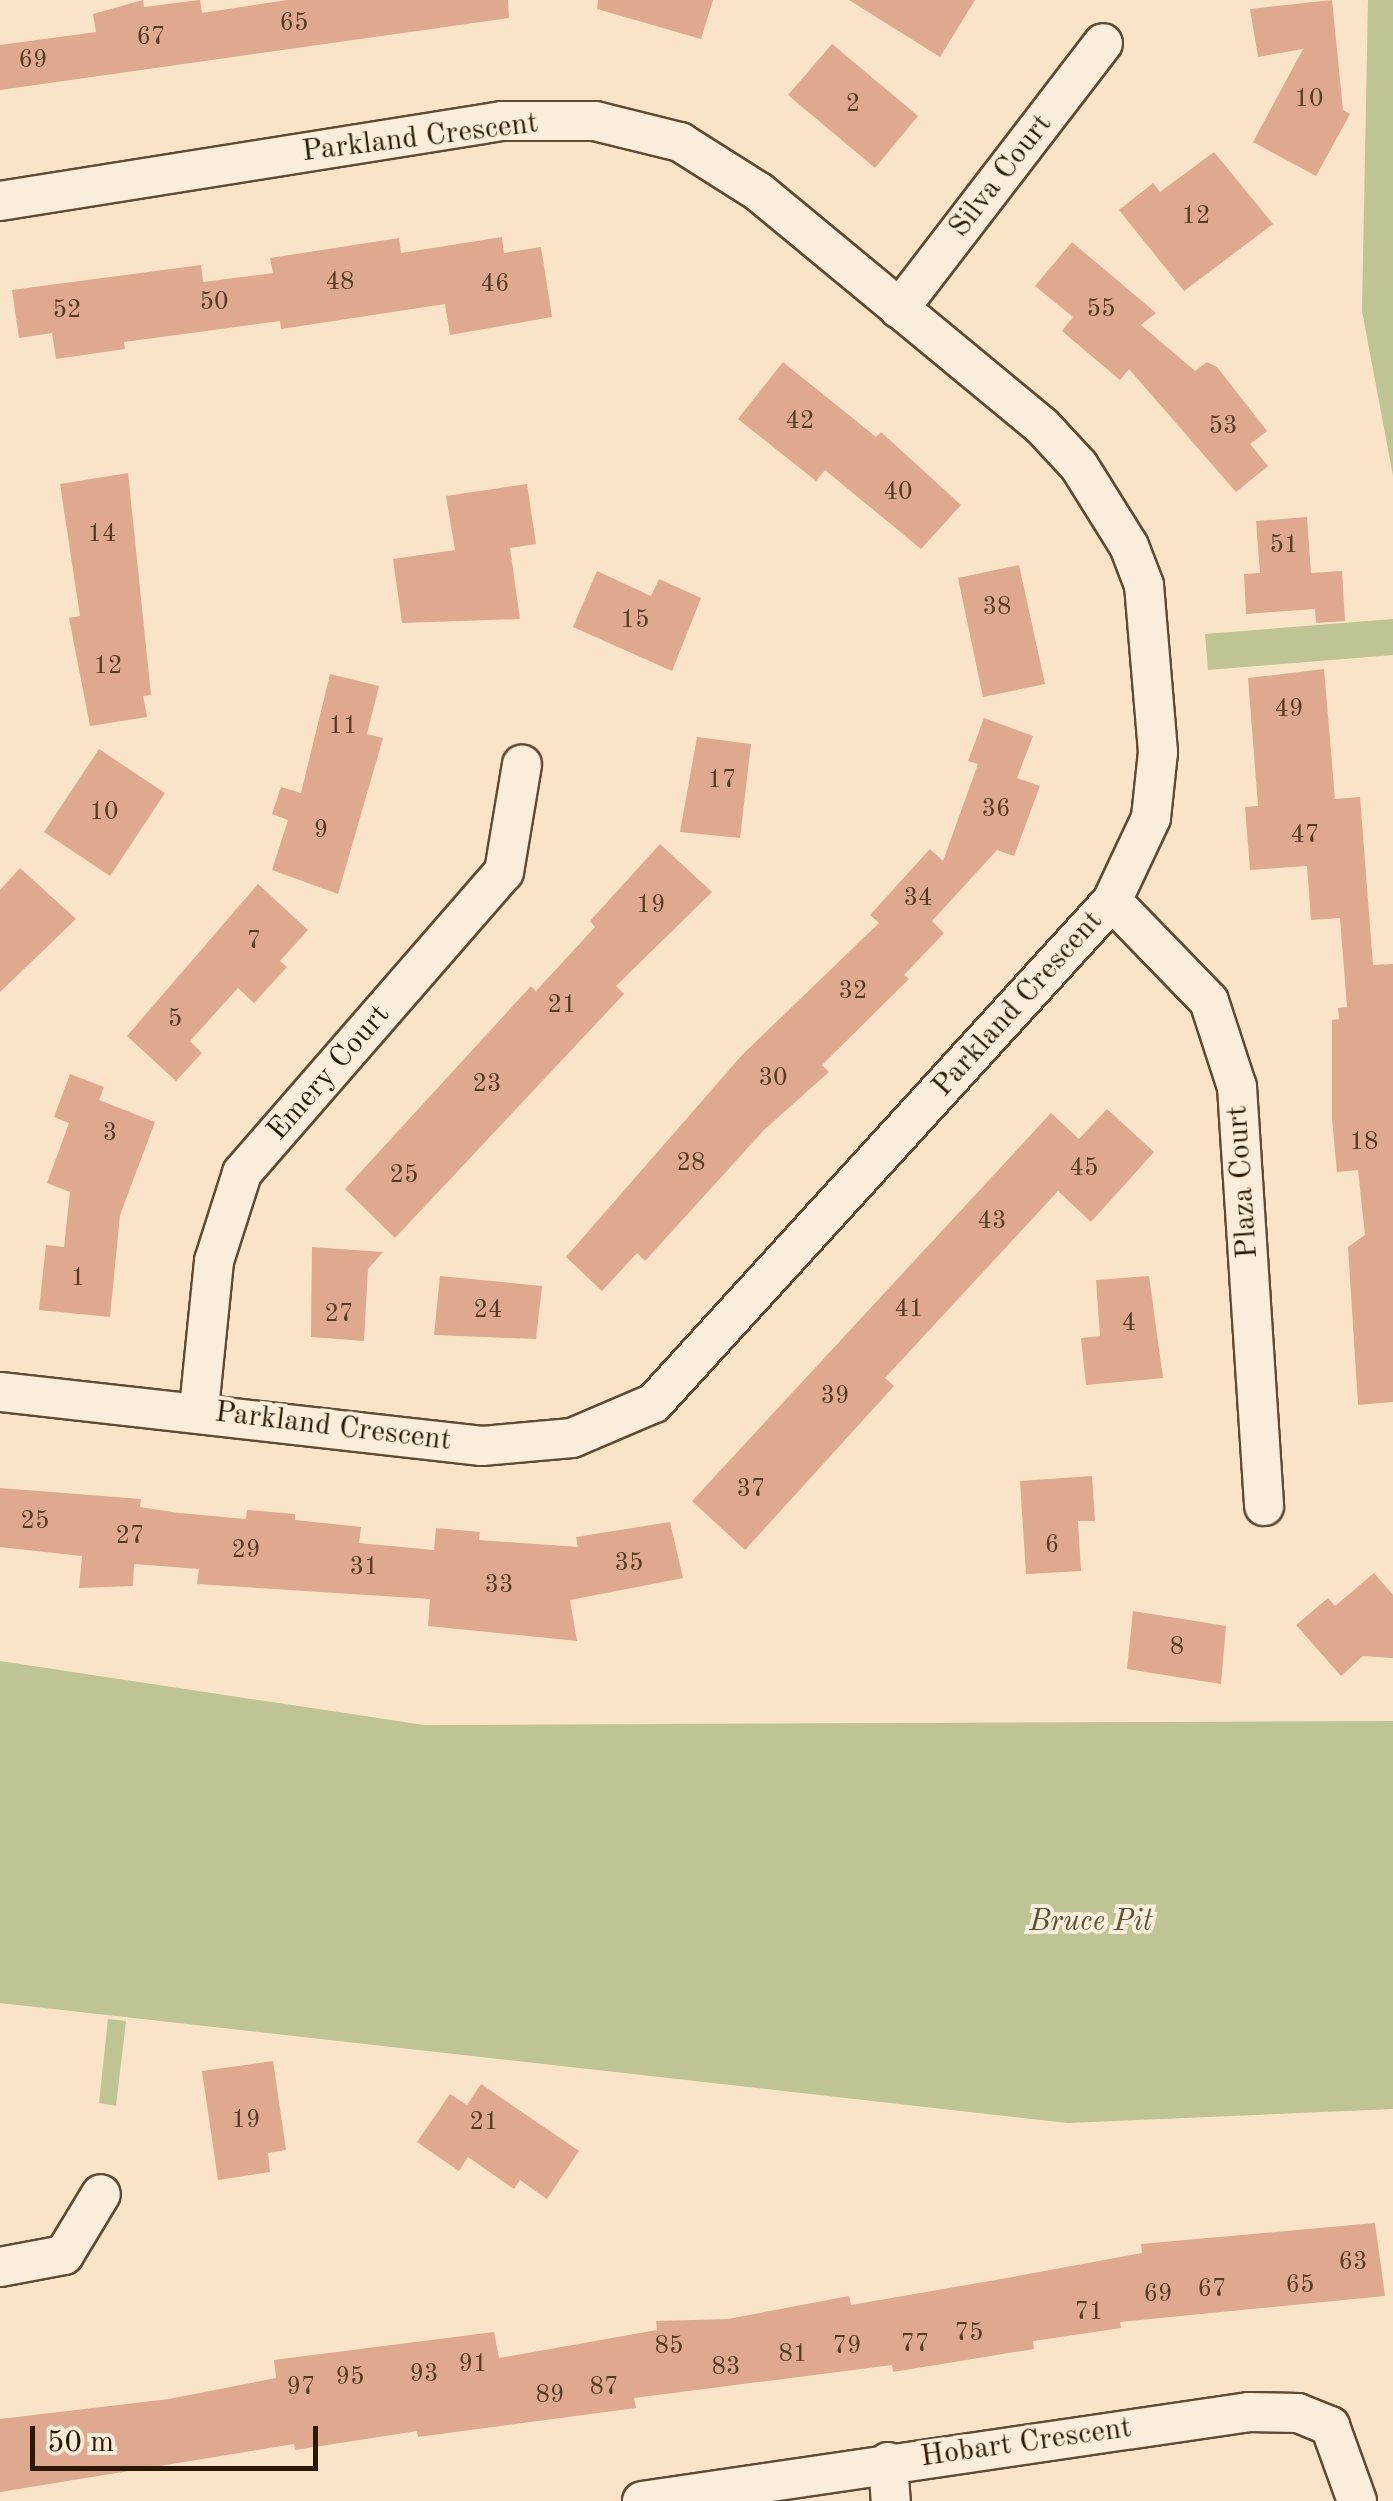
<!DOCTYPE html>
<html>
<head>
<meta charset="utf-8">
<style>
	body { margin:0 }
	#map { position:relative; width:1393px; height:2501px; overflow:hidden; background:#f9e4c7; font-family:"Old Standard TT",serif }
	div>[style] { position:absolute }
	.green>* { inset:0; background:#bfc495 }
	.building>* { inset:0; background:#dea98f }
	.roads { filter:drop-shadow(2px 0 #5e4b32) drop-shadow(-2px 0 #5e4b32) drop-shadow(0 2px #5e4b32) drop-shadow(0 -2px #5e4b32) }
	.street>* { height:38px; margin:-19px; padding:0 19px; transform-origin:19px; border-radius:19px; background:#fbeddb }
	span { translate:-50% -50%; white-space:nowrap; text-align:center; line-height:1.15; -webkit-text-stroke:8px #fbeddb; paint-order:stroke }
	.number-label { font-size:25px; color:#573c24 }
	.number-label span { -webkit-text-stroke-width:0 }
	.street-label { font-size:30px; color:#2a1801 }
	.park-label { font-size:30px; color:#5e5435; font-style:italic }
	.scale { position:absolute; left:30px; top:2426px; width:288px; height:45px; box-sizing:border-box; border:5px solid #2a1801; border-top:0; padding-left:12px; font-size:30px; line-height:35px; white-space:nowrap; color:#2a1801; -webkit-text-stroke:8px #fbeddb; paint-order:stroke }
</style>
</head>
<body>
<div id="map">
	<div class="green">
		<i style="clip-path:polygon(1368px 0,1393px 0,1393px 476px,1362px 311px)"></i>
		<i style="clip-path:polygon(1393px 619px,1393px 655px,1208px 670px,1205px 634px)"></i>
		<i style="clip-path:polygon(0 1661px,424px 1725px,1393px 1721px,1393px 2109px,1068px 2123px,0 2003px)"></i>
		<i style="clip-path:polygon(108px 2019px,126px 2021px,116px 2106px,99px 2103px)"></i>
	</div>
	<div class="building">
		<i style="clip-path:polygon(143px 0,144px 7px,200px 0,202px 13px,287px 0,508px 0,509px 18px,0 90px,0 45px,96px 32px,93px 14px)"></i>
		<i style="clip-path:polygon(598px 0,713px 0,701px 39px,597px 9px)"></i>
		<i style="clip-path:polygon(849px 0,975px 0,940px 57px)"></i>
		<i style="clip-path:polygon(1332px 0,1343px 110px,1350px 114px,1316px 176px,1253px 142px,1303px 49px,1258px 57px,1250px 9px)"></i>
		<i style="clip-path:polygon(832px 44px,918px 116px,875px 168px,788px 95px)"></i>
		<i style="clip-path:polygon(1214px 152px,1273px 224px,1184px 291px,1119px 210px,1153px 183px,1160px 192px)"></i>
		<i style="clip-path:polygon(502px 237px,504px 253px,541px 247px,552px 317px,450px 335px,445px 304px,281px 329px,280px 321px,124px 342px,125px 349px,56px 359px,52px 333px,19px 338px,12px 290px,201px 265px,203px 282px,273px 273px,270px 258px,399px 238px,401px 253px)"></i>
		<i style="clip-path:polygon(1072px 242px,1156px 313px,1141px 325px,1195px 371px,1207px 362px,1217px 367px,1267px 431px,1250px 444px,1268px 466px,1236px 492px,1129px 369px,1120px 380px,1062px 331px,1073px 317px,1035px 286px)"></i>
		<i style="clip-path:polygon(783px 362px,876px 437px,881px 432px,961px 505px,921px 549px,825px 470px,816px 481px,738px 419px)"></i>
		<i style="clip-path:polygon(128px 473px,151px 695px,143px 696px,147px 717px,90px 726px,69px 618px,80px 616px,60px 484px)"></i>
		<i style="clip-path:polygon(527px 484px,536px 544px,510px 548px,520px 619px,402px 623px,393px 559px,455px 550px,446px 496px)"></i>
		<i style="clip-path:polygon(1307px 517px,1311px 573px,1342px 571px,1345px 621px,1316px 623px,1315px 609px,1246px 614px,1244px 574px,1260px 573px,1256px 521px)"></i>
		<i style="clip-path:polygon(1019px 565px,1045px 684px,983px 697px,958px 578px)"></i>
		<i style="clip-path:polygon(597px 571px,651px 596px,659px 579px,701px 598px,672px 671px,573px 627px)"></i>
		<i style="clip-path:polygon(1324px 669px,1335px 799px,1360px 797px,1373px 965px,1393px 964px,1393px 1402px,1358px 1405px,1348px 1247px,1365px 1235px,1358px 1170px,1337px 1172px,1332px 1119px,1332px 1020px,1339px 1019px,1338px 1008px,1347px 1007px,1340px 918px,1311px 920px,1307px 866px,1250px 870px,1245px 807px,1258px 806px,1248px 678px)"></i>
		<i style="clip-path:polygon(330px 674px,379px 686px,367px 734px,383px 738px,338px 894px,272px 870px,288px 820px,272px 814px,281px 787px,301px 793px)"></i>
		<i style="clip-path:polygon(984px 718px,1033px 736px,1017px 778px,1040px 786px,1014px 856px,997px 850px,932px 921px,944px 933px,904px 975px,909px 979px,822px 1065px,829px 1072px,765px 1129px,645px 1261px,637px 1253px,602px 1291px,566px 1257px,742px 1055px,879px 923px,870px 915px,930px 849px,943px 861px,978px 764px,968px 761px)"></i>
		<i style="clip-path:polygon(697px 737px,751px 744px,740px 838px,680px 832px)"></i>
		<i style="clip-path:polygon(99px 749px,165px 793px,110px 876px,44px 832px)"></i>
		<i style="clip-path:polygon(660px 844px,712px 892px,616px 986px,624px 994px,395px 1238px,345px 1189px,531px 986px,536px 991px,595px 927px,590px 921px)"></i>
		<i style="clip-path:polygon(20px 868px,76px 919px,0 992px,0 890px)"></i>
		<i style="clip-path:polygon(258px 884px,308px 930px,280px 961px,287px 967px,254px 1003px,238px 988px,190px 1041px,202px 1053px,176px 1081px,127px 1036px)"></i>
		<i style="clip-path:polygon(70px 1074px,104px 1087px,99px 1100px,155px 1122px,120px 1215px,110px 1317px,39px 1310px,46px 1245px,64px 1247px,70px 1192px,47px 1183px,69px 1123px,54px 1117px)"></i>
		<i style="clip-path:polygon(1107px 1109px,1154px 1152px,1091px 1222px,1058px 1191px,885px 1378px,894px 1386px,745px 1550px,692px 1501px,1051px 1113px,1079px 1139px)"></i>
		<i style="clip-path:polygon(312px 1247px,383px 1252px,368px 1269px,364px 1341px,311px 1337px)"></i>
		<i style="clip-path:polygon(440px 1276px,542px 1286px,536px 1339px,434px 1335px)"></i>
		<i style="clip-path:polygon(1149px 1276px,1163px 1378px,1086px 1385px,1081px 1338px,1100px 1336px,1096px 1280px)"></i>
		<i style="clip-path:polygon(1092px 1476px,1095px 1521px,1078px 1521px,1081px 1571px,1026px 1574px,1020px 1481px)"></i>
		<i style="clip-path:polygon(0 1488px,141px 1499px,140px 1507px,179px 1513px,246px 1519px,247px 1510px,295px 1514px,295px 1520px,361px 1527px,359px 1543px,434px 1550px,436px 1528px,480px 1532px,479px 1540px,578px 1547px,576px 1537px,670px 1522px,683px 1578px,570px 1600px,577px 1641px,428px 1626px,430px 1599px,197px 1584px,199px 1569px,134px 1564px,133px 1586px,79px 1588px,82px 1556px,0 1547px)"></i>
		<i style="clip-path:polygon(1374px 1573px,1393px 1595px,1393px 1658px,1363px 1656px,1341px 1676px,1296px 1625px,1328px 1598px,1335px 1606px)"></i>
		<i style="clip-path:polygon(1133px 1611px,1226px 1626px,1221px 1684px,1127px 1669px)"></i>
		<i style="clip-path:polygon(273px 2061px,286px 2150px,268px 2153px,270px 2172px,218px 2180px,202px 2071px)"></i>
		<i style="clip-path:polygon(481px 2084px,579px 2151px,547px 2199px,520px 2180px,514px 2189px,468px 2157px,459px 2171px,417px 2142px,450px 2094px,467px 2105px)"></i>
		<i style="clip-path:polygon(1375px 2223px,1385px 2296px,1120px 2322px,1121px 2328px,1033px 2341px,1034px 2349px,893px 2372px,892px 2365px,634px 2398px,636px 2408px,418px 2437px,417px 2431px,295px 2450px,294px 2444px,0 2492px,0 2419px,169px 2399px,276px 2378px,274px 2360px,494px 2332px,499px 2358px,657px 2330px,656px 2321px,728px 2319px,849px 2296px,851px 2305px,1007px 2278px,1142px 2253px,1141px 2244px)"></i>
	</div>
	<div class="roads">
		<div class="street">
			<i style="left:0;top:201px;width:508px;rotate:-9.05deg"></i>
			<i style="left:502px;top:121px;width:93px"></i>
			<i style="left:595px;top:121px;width:88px;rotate:13.9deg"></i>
			<i style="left:680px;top:142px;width:93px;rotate:32.3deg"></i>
			<i style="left:759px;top:192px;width:367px;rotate:39.6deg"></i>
			<i style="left:1042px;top:426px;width:54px;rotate:47.2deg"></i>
			<i style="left:1079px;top:466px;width:94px;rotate:58deg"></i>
			<i style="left:1129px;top:546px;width:42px;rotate:69deg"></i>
			<i style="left:1144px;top:585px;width:168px;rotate:85.2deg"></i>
			<i style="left:1158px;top:752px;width:66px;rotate:96.1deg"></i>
			<i style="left:1151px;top:818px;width:92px;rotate:115.2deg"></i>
			<i style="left:1112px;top:901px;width:680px;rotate:132.38deg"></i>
			<i style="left:654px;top:1403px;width:89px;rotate:156.9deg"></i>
			<i style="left:572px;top:1438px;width:90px;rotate:174.9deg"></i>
			<i style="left:482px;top:1446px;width:485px;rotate:-173.6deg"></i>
			<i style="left:899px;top:309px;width:335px;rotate:-52.5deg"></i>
			<i style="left:1112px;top:901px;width:139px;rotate:45.9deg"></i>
			<i style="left:1209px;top:1001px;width:90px;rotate:72deg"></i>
			<i style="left:1237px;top:1087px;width:420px;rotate:86.3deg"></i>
			<i style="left:199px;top:1409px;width:149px;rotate:-84.2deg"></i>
			<i style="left:214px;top:1261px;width:92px;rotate:-72.3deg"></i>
			<i style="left:242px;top:1173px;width:399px;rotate:-49deg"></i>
			<i style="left:504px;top:872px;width:109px;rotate:-80.5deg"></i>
			<i style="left:0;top:2267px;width:65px;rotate:-10.6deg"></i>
			<i style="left:64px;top:2255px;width:71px;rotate:-58.8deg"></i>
			<i style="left:888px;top:2462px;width:39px;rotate:86deg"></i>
			<i style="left:642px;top:2501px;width:613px;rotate:-8.34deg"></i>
			<i style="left:1249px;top:2412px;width:49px;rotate:1.2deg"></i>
			<i style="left:1298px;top:2413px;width:35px;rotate:22deg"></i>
			<i style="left:1330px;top:2426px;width:80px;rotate:70.2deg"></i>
		</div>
	</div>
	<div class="number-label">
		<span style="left:294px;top:24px">65</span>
		<span style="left:151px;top:38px">67</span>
		<span style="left:33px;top:61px">69</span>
		<span style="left:1309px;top:100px">10</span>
		<span style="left:853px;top:105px">2</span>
		<span style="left:1196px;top:217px">12</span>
		<span style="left:340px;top:283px">48</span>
		<span style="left:495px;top:285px">46</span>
		<span style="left:214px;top:303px">50</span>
		<span style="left:1101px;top:310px">55</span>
		<span style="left:67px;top:311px">52</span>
		<span style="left:800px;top:422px">42</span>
		<span style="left:1223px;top:427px">53</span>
		<span style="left:898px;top:493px">40</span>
		<span style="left:102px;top:535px">14</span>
		<span style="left:1284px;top:546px">51</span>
		<span style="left:997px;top:608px">38</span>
		<span style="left:635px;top:621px">15</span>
		<span style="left:108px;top:667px">12</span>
		<span style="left:1289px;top:710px">49</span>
		<span style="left:343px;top:727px">11</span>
		<span style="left:722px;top:781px">17</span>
		<span style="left:996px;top:810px">36</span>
		<span style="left:104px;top:813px">10</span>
		<span style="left:321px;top:831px">9</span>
		<span style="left:1305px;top:836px">47</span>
		<span style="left:918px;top:899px">34</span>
		<span style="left:651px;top:906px">19</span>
		<span style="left:254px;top:942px">7</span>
		<span style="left:853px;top:992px">32</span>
		<span style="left:562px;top:1006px">21</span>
		<span style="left:175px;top:1020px">5</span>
		<span style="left:773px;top:1079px">30</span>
		<span style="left:487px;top:1085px">23</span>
		<span style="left:110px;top:1134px">3</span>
		<span style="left:1364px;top:1143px">18</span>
		<span style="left:691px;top:1164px">28</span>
		<span style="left:1084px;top:1169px">45</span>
		<span style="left:404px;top:1176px">25</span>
		<span style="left:992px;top:1222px">43</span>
		<span style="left:78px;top:1279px">1</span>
		<span style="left:909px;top:1310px">41</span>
		<span style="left:488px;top:1311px">24</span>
		<span style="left:339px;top:1315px">27</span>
		<span style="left:1129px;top:1324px">4</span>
		<span style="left:835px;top:1397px">39</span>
		<span style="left:751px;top:1490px">37</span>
		<span style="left:35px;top:1522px">25</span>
		<span style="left:130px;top:1537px">27</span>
		<span style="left:1052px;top:1546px">6</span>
		<span style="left:246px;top:1551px">29</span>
		<span style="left:629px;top:1564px">35</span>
		<span style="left:364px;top:1568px">31</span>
		<span style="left:499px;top:1586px">33</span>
		<span style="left:1177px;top:1648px">8</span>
		<span style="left:246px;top:2121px">19</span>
		<span style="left:484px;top:2123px">21</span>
		<span style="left:1353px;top:2263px">63</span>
		<span style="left:1300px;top:2286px">65</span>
		<span style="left:1212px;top:2290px">67</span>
		<span style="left:1158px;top:2295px">69</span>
		<span style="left:1089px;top:2313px">71</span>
		<span style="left:969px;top:2334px">75</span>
		<span style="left:915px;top:2345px">77</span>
		<span style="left:669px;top:2347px">85</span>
		<span style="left:847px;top:2347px">79</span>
		<span style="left:793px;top:2355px">81</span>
		<span style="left:473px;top:2365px">91</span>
		<span style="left:726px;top:2368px">83</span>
		<span style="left:424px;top:2375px">93</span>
		<span style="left:350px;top:2378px">95</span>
		<span style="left:301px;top:2388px">97</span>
		<span style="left:604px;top:2388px">87</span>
		<span style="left:550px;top:2396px">89</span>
	</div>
	<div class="street-label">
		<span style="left:420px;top:138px;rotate:-7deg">Parkland Crescent</span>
		<span style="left:1001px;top:176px;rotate:-52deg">Silva Court</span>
		<span style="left:1018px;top:1004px;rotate:-48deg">Parkland Crescent</span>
		<span style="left:329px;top:1073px;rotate:-49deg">Emery Court</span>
		<span style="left:1243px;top:1182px;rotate:-94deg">Plaza Court</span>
		<span style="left:333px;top:1427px;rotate:7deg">Parkland Crescent</span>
		<span style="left:1026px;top:2443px;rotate:-8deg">Hobart Crescent</span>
	</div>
	<div class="park-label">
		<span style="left:1091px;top:1922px">Bruce Pit</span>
	</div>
	<div class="scale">50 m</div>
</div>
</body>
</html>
